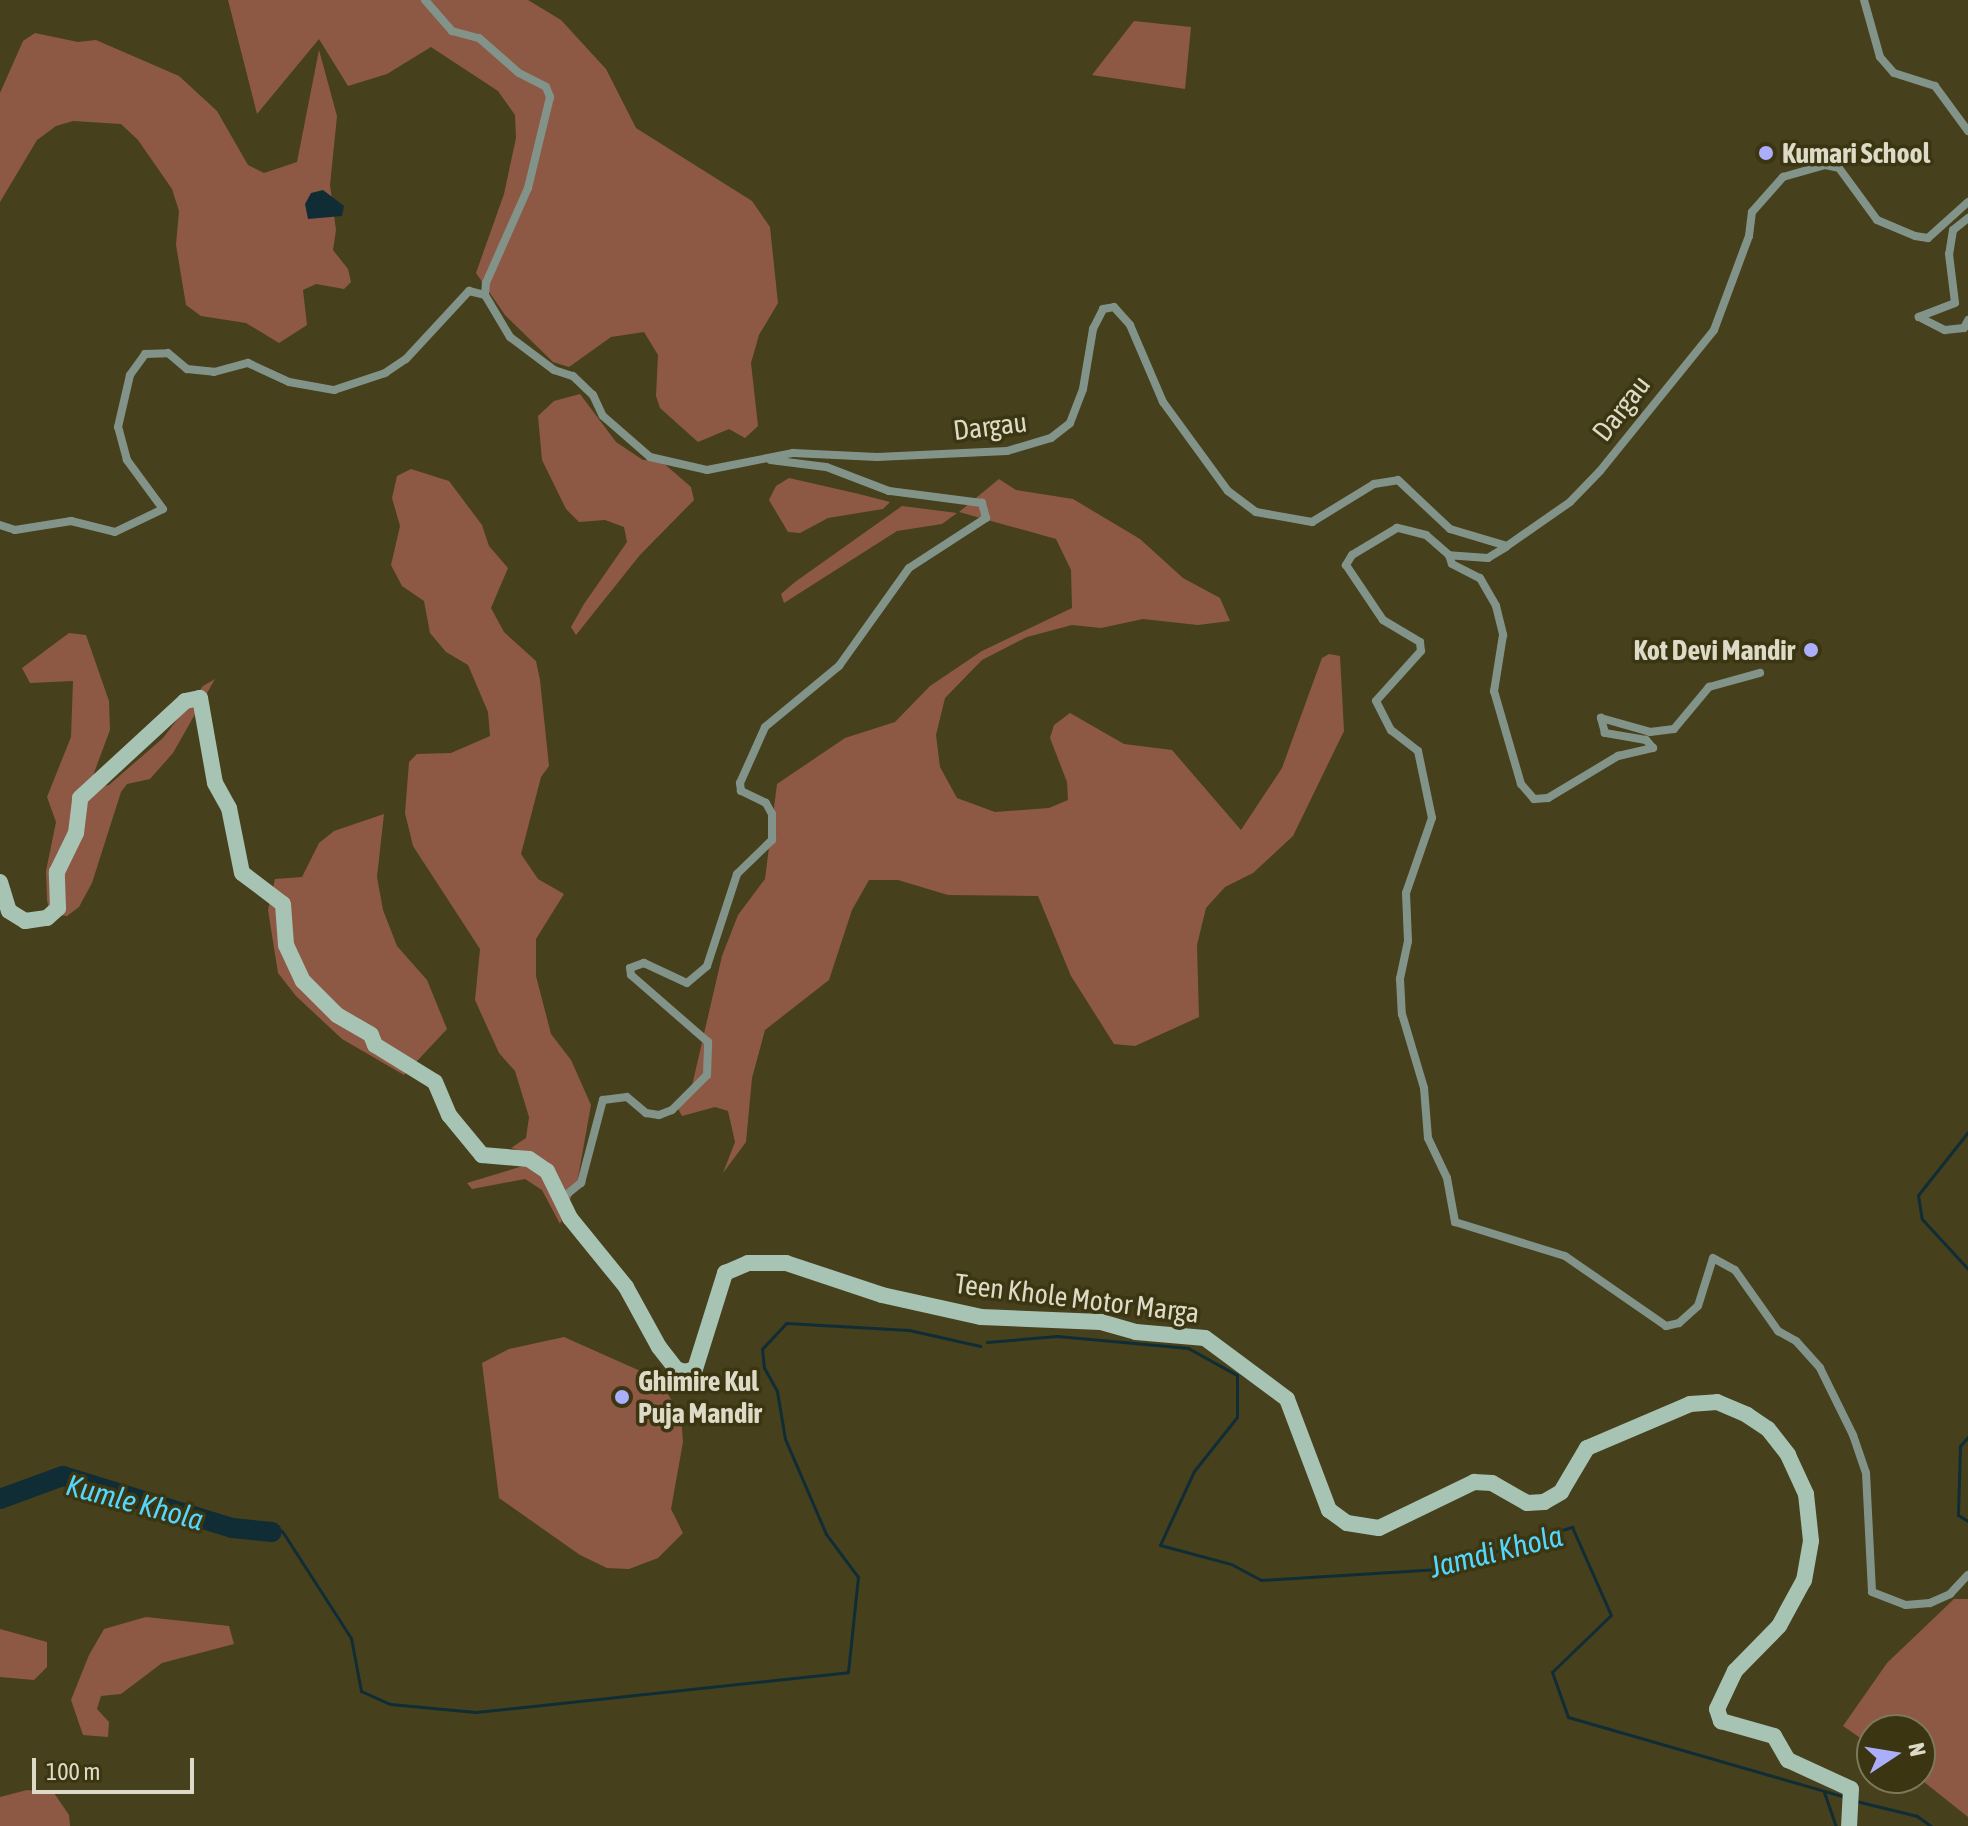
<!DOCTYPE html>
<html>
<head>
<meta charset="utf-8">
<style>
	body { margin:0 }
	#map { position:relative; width:1968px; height:1826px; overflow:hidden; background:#46401c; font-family:"Asap Condensed",sans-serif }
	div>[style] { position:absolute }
	.green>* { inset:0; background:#8d5945 }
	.water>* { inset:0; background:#102d36 }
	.stream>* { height:3px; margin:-1.5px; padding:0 1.5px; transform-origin:1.5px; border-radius:1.5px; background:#102d36 }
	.river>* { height:20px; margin:-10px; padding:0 10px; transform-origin:10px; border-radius:10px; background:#102d36 }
	.street>* { height:8px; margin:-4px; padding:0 4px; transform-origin:4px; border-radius:4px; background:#82948a }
	.secondary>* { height:16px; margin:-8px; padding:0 8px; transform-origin:8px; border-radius:8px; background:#a7c3b4 }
	.dots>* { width:22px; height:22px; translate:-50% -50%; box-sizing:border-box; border:4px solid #3b3611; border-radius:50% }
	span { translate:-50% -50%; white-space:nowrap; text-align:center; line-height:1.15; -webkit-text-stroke:7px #3b3611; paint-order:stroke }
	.poi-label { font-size:28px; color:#dddbc7; font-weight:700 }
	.left { translate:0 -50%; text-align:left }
	.right { translate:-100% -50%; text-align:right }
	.street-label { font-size:28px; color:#dddbc7 }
	.water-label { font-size:30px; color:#53d7ff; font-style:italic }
	.north { position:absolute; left:1856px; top:1714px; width:80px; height:80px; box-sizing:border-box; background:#3b3611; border:2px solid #7c785a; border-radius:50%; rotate:78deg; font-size:22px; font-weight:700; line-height:32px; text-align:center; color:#dddbc7 }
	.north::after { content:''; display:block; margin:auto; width:28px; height:36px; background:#abaffb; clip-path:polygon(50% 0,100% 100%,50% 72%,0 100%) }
	.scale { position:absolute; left:32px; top:1758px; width:162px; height:36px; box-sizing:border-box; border:4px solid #dddbc7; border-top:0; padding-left:10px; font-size:24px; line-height:28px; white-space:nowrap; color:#dddbc7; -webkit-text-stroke:6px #3b3611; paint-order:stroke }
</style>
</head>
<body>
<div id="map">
	<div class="green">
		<i style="clip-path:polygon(228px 0,528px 0,561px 20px,606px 69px,636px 128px,752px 201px,770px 227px,778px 303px,759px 335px,751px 363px,758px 426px,745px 438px,729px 429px,698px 442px,660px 408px,656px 396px,658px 355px,644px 332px,611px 337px,569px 367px,553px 362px,505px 315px,476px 273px,504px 194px,516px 138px,515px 115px,498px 91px,431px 47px,387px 74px,348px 86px,319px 39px,257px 114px)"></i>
		<i style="clip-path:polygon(1134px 21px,1191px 27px,1185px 89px,1092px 75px)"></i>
		<i style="clip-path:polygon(35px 33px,78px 42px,96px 40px,179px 76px,217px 111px,248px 165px,264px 173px,297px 162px,319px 50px,337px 116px,330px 185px,336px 230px,333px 250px,348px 269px,351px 282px,344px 289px,316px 284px,303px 290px,307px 325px,279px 343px,246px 323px,201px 316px,186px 305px,176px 245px,179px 211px,172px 189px,138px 140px,121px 124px,73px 121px,56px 126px,37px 140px,0 202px,0 93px,23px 41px)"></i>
		<i style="clip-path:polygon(580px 394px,616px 442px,643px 460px,661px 461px,691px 487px,694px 500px,640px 555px,576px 635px,571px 627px,584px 604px,627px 542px,624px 527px,605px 520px,579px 522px,566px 509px,542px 460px,538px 416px,554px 401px)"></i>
		<i style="clip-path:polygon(411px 469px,449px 481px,482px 525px,489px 546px,508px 568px,491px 608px,504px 632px,536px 661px,540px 680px,549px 766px,541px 777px,521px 854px,538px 879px,564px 894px,536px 939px,536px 976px,551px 1034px,571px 1060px,591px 1105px,577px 1183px,560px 1224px,542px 1190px,525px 1179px,472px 1189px,467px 1183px,526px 1165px,525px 1152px,511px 1148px,526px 1138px,529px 1117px,515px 1071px,499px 1053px,475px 1000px,480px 949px,413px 846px,405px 813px,409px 762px,417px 754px,451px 753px,490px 736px,488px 712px,468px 665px,446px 652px,430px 633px,424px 601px,402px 586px,391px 565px,400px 526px,392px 498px,397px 476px)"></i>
		<i style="clip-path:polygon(789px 478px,859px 494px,890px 502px,883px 509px,828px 518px,800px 533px,788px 532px,769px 500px,776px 486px)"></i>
		<i style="clip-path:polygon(999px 479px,1016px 490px,1073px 499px,1140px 539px,1183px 578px,1220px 598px,1230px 621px,1198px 625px,1143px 619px,1101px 628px,1072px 625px,1027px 637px,982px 660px,945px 698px,936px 735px,940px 767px,957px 798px,995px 812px,1049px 808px,1068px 800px,1067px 782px,1050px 738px,1054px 725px,1070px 713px,1124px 744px,1172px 750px,1241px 830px,1282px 768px,1322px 658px,1329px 654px,1340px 656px,1344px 731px,1293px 836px,1253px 873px,1225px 887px,1206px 908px,1197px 945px,1199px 1017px,1135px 1046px,1114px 1044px,1071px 976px,1038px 896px,948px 895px,898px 880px,869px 880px,852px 910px,829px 980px,765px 1030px,752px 1078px,746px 1142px,723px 1173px,735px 1142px,728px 1111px,715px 1107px,682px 1116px,677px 1107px,691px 1090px,722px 956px,738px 915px,765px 879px,777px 784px,845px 738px,895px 722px,930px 686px,982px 651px,1072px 608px,1071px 570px,1056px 539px,959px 512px)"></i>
		<i style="clip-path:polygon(902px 506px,957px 513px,942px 524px,897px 531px,784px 603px,781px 594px,795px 582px)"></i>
		<i style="clip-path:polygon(69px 633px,86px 635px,109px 701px,110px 730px,94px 773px,95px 788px,109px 785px,163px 738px,203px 686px,215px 679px,173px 753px,150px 779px,127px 784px,121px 792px,92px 883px,79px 907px,67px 916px,50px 914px,47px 900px,46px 871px,56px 822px,47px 797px,71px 737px,73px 681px,30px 683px,22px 668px)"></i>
		<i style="clip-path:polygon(384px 814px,377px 877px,383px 910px,397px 946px,427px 980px,447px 1029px,404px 1075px,342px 1039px,296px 996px,278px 973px,268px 910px,275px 879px,302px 877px,319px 843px,334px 831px)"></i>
		<i style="clip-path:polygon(564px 1337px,647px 1374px,666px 1391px,681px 1416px,683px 1442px,671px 1509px,683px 1533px,658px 1558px,629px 1569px,607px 1568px,580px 1555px,499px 1498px,482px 1363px,509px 1349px)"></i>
		<i style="clip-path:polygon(1954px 1599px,1968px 1599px,1968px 1817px,1919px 1778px,1920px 1730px,1872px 1730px,1872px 1746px,1843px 1726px,1887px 1663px)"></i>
		<i style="clip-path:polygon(146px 1617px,229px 1626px,234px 1644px,162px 1663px,121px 1694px,101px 1696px,97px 1709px,109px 1722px,108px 1737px,83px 1735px,71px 1700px,89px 1655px,104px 1629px)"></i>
		<i style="clip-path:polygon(0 1629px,47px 1642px,47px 1667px,34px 1680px,0 1677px)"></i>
		<i style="clip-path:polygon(27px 1790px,54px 1793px,69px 1815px,70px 1826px,0 1826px,0 1797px)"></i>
	</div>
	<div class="water">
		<i style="clip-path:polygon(323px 190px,344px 206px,342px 216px,308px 219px,305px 204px,311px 193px)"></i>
	</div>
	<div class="stream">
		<i style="left:1968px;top:1132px;width:80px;rotate:128.4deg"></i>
		<i style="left:1918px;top:1195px;width:24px;rotate:81deg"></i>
		<i style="left:1922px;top:1219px;width:68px;rotate:47.4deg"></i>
		<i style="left:987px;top:1342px;width:70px;rotate:-4.9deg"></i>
		<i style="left:1057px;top:1336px;width:132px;rotate:5.2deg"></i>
		<i style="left:1188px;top:1348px;width:56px;rotate:28.9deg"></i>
		<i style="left:1237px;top:1375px;width:42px;rotate:90deg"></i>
		<i style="left:1237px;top:1417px;width:69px;rotate:128.5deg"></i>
		<i style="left:1194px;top:1471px;width:81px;rotate:114.7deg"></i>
		<i style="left:1160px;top:1545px;width:73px;rotate:15deg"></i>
		<i style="left:1231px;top:1564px;width:34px;rotate:28deg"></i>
		<i style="left:1261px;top:1580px;width:179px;rotate:-3.5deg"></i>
		<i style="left:1440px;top:1569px;width:139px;rotate:-17.7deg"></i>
		<i style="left:1572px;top:1527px;width:96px;rotate:66.1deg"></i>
		<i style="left:1611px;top:1615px;width:82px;rotate:136deg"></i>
		<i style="left:1552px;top:1672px;width:48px;rotate:70.4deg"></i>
		<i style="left:1568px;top:1717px;width:288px;rotate:16.1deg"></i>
		<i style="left:1968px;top:1437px;width:12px;rotate:132deg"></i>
		<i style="left:1960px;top:1446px;width:69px;rotate:91.7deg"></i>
		<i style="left:1958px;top:1515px;width:12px;rotate:31deg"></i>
		<i style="left:282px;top:1531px;width:127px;rotate:57.2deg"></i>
		<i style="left:351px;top:1638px;width:54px;rotate:79.3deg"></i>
		<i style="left:361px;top:1691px;width:32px;rotate:24deg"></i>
		<i style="left:390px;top:1704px;width:86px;rotate:5.3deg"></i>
		<i style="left:476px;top:1712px;width:374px;rotate:-6.1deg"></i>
		<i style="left:848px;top:1672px;width:96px;rotate:-84deg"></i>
		<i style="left:858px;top:1577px;width:54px;rotate:-126.7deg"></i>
		<i style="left:826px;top:1534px;width:103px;rotate:-113.3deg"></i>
		<i style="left:785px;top:1439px;width:49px;rotate:-99.5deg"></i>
		<i style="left:777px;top:1391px;width:26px;rotate:-119deg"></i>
		<i style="left:764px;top:1368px;width:19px;rotate:-96deg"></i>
		<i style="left:762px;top:1349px;width:35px;rotate:-47deg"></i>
		<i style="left:786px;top:1323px;width:123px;rotate:3.3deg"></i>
		<i style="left:909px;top:1330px;width:73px;rotate:12.7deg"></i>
		<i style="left:1824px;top:1792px;width:36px;rotate:71deg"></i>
		<i style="left:1856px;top:1801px;width:63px;rotate:13.8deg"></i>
		<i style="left:1917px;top:1816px;width:17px;rotate:36deg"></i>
	</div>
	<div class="river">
		<i style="left:0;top:1499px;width:67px;rotate:-20.1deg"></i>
		<i style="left:63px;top:1476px;width:177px;rotate:17.1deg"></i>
		<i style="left:232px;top:1528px;width:40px;rotate:5.7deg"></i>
	</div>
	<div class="street">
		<i style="left:425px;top:0;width:41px;rotate:48.9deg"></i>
		<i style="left:452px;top:31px;width:28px;rotate:15deg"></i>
		<i style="left:479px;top:38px;width:53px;rotate:41.2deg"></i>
		<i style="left:519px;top:73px;width:30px;rotate:27deg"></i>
		<i style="left:546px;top:87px;width:11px;rotate:68deg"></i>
		<i style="left:550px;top:97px;width:94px;rotate:103.6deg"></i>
		<i style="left:528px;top:188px;width:104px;rotate:113.9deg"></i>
		<i style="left:486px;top:283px;width:12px;rotate:95deg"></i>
		<i style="left:1864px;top:0;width:59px;rotate:74.3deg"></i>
		<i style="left:1880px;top:57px;width:21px;rotate:49deg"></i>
		<i style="left:1894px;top:73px;width:43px;rotate:17.6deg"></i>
		<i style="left:1935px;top:86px;width:56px;rotate:53.7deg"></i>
		<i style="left:1968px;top:218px;width:19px;rotate:141deg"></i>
		<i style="left:1953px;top:230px;width:24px;rotate:99deg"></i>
		<i style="left:1949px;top:254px;width:49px;rotate:83deg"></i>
		<i style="left:1955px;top:303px;width:39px;rotate:159deg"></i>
		<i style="left:1919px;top:317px;width:29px;rotate:27deg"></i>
		<i style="left:1945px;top:330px;width:19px;rotate:-6deg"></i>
		<i style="left:1964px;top:328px;width:9px;rotate:-63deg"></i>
		<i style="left:0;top:525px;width:16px;rotate:18deg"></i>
		<i style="left:15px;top:530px;width:57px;rotate:-9.1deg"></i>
		<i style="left:71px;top:521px;width:45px;rotate:14deg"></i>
		<i style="left:115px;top:532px;width:53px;rotate:-25.6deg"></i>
		<i style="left:163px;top:509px;width:61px;rotate:-126.3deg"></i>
		<i style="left:127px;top:460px;width:34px;rotate:-105deg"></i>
		<i style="left:118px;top:427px;width:53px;rotate:-77deg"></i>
		<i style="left:130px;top:375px;width:26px;rotate:-54deg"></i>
		<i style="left:145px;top:354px;width:23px;rotate:-2deg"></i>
		<i style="left:168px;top:353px;width:25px;rotate:40deg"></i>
		<i style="left:187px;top:369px;width:27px;rotate:6deg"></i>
		<i style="left:214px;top:372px;width:35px;rotate:-15deg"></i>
		<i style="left:248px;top:363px;width:45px;rotate:24.9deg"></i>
		<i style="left:289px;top:382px;width:46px;rotate:10.1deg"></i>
		<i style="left:334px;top:390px;width:54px;rotate:-18.4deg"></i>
		<i style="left:385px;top:373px;width:25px;rotate:-34deg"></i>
		<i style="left:406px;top:359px;width:93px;rotate:-47.2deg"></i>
		<i style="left:469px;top:291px;width:16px;rotate:14deg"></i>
		<i style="left:485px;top:295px;width:49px;rotate:59.2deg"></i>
		<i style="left:510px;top:337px;width:55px;rotate:36.9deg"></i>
		<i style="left:554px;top:370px;width:20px;rotate:18deg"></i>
		<i style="left:573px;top:376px;width:28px;rotate:44deg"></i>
		<i style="left:593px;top:395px;width:23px;rotate:65deg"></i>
		<i style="left:603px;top:416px;width:62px;rotate:41.1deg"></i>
		<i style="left:650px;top:457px;width:58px;rotate:12.8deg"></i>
		<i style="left:707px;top:470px;width:88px;rotate:-11.2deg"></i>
		<i style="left:793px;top:453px;width:84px;rotate:2.7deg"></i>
		<i style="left:877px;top:457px;width:130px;rotate:-2.6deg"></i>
		<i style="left:1007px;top:451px;width:46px;rotate:-16.5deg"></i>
		<i style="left:1051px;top:438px;width:24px;rotate:-38deg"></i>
		<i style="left:1070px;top:423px;width:36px;rotate:-69deg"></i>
		<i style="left:1083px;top:389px;width:61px;rotate:-80.5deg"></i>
		<i style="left:1093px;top:329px;width:22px;rotate:-63deg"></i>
		<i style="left:1103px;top:309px;width:11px;rotate:-10deg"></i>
		<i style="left:1114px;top:307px;width:24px;rotate:48deg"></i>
		<i style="left:1130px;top:325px;width:84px;rotate:66.8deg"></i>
		<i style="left:1163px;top:402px;width:110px;rotate:53.9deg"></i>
		<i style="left:1228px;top:491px;width:35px;rotate:37deg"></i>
		<i style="left:1256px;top:512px;width:57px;rotate:10.1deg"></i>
		<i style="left:1312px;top:522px;width:73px;rotate:-31.5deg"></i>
		<i style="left:1374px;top:484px;width:24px;rotate:-9deg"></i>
		<i style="left:1398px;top:480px;width:71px;rotate:43.3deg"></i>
		<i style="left:1450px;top:529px;width:59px;rotate:16.6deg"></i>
		<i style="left:1507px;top:546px;width:77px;rotate:-34.9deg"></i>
		<i style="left:1570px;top:502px;width:43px;rotate:-45.9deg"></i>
		<i style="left:1600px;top:471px;width:181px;rotate:-51deg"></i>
		<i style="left:1714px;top:330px;width:100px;rotate:-69.6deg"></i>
		<i style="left:1749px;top:236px;width:24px;rotate:-83deg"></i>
		<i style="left:1752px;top:212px;width:47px;rotate:-48.5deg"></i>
		<i style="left:1783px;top:177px;width:44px;rotate:-15.9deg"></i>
		<i style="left:1825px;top:165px;width:14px;rotate:12deg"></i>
		<i style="left:1839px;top:168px;width:64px;rotate:53.8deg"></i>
		<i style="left:1877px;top:220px;width:41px;rotate:22.8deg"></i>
		<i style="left:1915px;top:236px;width:13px;rotate:9deg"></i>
		<i style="left:1928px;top:238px;width:54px;rotate:-42deg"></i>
		<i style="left:1506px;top:547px;width:21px;rotate:149deg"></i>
		<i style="left:1488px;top:558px;width:39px;rotate:-176deg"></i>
		<i style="left:1449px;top:555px;width:30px;rotate:-139deg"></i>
		<i style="left:1426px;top:535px;width:30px;rotate:-166deg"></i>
		<i style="left:1397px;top:528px;width:52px;rotate:149deg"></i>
		<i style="left:1352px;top:555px;width:12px;rotate:121deg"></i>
		<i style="left:1346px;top:565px;width:66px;rotate:56.1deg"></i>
		<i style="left:1383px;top:620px;width:43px;rotate:30.7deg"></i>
		<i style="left:1420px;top:642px;width:9px;rotate:84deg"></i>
		<i style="left:1421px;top:651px;width:67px;rotate:132deg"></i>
		<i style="left:1376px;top:701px;width:33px;rotate:63deg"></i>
		<i style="left:1391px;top:730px;width:34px;rotate:38deg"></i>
		<i style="left:1418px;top:751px;width:68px;rotate:78.2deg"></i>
		<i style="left:1432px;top:818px;width:79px;rotate:109.1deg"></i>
		<i style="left:1406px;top:893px;width:48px;rotate:87.6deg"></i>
		<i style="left:1408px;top:941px;width:39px;rotate:102deg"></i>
		<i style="left:1400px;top:979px;width:35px;rotate:87deg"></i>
		<i style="left:1402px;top:1014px;width:77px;rotate:73.4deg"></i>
		<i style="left:1424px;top:1088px;width:50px;rotate:85.4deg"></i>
		<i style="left:1428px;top:1138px;width:44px;rotate:64.6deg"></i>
		<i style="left:1447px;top:1178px;width:45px;rotate:79.7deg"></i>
		<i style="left:1455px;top:1222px;width:115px;rotate:17.2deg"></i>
		<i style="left:1565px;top:1256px;width:123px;rotate:34.7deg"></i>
		<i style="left:1666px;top:1326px;width:13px;rotate:-13deg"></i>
		<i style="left:1679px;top:1323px;width:25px;rotate:-42deg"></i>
		<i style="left:1698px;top:1306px;width:50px;rotate:-72.6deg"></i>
		<i style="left:1713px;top:1258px;width:25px;rotate:29deg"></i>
		<i style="left:1735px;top:1270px;width:75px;rotate:54.8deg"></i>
		<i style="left:1778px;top:1331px;width:21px;rotate:29deg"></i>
		<i style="left:1796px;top:1341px;width:36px;rotate:48deg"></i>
		<i style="left:1820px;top:1368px;width:75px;rotate:63.8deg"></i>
		<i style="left:1853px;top:1435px;width:40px;rotate:71.1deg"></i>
		<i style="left:1866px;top:1473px;width:119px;rotate:87.1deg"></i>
		<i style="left:1872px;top:1592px;width:36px;rotate:21deg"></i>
		<i style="left:1906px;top:1605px;width:24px;rotate:-5deg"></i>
		<i style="left:1930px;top:1603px;width:22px;rotate:-24deg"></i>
		<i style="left:1950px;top:1594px;width:26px;rotate:-47deg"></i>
		<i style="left:1449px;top:555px;width:9px;rotate:72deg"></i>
		<i style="left:1452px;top:564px;width:31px;rotate:27deg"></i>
		<i style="left:1480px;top:578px;width:32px;rotate:60deg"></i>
		<i style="left:1496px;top:606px;width:30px;rotate:76deg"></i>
		<i style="left:1503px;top:635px;width:57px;rotate:99.1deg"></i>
		<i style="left:1494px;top:691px;width:97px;rotate:73.8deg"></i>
		<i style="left:1521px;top:784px;width:20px;rotate:49deg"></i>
		<i style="left:1534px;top:799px;width:14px;rotate:-4deg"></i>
		<i style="left:1548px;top:798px;width:82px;rotate:-31deg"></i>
		<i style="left:1618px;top:756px;width:36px;rotate:-13deg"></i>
		<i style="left:1653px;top:748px;width:11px;rotate:-131deg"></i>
		<i style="left:1646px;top:740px;width:42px;rotate:-170.3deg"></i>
		<i style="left:1605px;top:733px;width:16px;rotate:-105deg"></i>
		<i style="left:1601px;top:718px;width:51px;rotate:15.9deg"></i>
		<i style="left:1650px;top:732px;width:24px;rotate:-7deg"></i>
		<i style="left:1674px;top:729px;width:55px;rotate:-50.2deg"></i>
		<i style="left:1709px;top:687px;width:53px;rotate:-15.4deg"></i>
		<i style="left:561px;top:1199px;width:26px;rotate:-39deg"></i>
		<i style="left:581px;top:1183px;width:86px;rotate:-75.2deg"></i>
		<i style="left:603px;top:1100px;width:24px;rotate:-7deg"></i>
		<i style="left:627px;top:1097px;width:25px;rotate:40deg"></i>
		<i style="left:646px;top:1113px;width:13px;rotate:9deg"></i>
		<i style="left:659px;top:1115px;width:14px;rotate:-21deg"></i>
		<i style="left:672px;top:1110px;width:49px;rotate:-45deg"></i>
		<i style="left:707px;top:1075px;width:33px;rotate:-88deg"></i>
		<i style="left:708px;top:1042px;width:102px;rotate:-139deg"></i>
		<i style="left:631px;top:975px;width:7px;rotate:-98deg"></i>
		<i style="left:630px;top:968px;width:15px;rotate:-20deg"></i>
		<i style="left:644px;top:963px;width:47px;rotate:24.9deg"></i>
		<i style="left:687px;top:983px;width:26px;rotate:-40deg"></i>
		<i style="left:707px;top:966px;width:97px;rotate:-71.9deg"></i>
		<i style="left:737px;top:874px;width:49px;rotate:-44.2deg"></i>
		<i style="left:772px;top:840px;width:26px;rotate:-90deg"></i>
		<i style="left:772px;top:814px;width:13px;rotate:-119deg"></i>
		<i style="left:766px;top:803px;width:28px;rotate:-154deg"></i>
		<i style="left:741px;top:791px;width:8px;rotate:-97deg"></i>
		<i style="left:740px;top:783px;width:61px;rotate:-65.9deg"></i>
		<i style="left:765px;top:727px;width:96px;rotate:-39.5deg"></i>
		<i style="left:839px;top:666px;width:120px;rotate:-54.5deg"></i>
		<i style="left:909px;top:568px;width:92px;rotate:-33deg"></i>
		<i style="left:986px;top:518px;width:16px;rotate:-105deg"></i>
		<i style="left:982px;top:503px;width:94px;rotate:-172.6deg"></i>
		<i style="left:889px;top:491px;width:67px;rotate:-159.1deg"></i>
		<i style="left:826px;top:467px;width:56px;rotate:-172.9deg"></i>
	</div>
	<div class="secondary">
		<i style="left:0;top:882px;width:30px;rotate:73deg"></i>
		<i style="left:9px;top:911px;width:19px;rotate:32deg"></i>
		<i style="left:25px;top:921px;width:22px;rotate:-8deg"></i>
		<i style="left:47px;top:918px;width:15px;rotate:-42deg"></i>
		<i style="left:58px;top:908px;width:36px;rotate:-92deg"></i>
		<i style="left:57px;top:872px;width:43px;rotate:-64deg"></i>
		<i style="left:76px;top:833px;width:35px;rotate:-83deg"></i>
		<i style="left:80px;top:798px;width:143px;rotate:-42.7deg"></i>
		<i style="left:185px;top:701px;width:15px;rotate:-11deg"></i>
		<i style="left:200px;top:698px;width:86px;rotate:80deg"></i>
		<i style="left:215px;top:783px;width:29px;rotate:61deg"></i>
		<i style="left:229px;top:808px;width:66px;rotate:78.7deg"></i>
		<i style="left:242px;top:873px;width:51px;rotate:37.1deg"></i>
		<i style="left:283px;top:904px;width:41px;rotate:85.8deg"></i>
		<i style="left:286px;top:945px;width:40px;rotate:65deg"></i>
		<i style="left:303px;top:981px;width:48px;rotate:45deg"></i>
		<i style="left:337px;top:1015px;width:39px;rotate:30deg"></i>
		<i style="left:371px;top:1035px;width:11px;rotate:68deg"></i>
		<i style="left:375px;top:1045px;width:70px;rotate:31.7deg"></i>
		<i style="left:435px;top:1082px;width:36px;rotate:67deg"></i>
		<i style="left:449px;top:1115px;width:52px;rotate:50.5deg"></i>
		<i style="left:482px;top:1155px;width:47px;rotate:4.9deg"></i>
		<i style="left:529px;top:1159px;width:22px;rotate:34deg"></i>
		<i style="left:547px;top:1171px;width:52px;rotate:63.9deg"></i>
		<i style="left:570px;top:1218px;width:89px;rotate:50.9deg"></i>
		<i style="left:626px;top:1287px;width:68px;rotate:61.2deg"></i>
		<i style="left:659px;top:1347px;width:28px;rotate:52deg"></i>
		<i style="left:676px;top:1369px;width:9px;rotate:18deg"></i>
		<i style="left:685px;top:1372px;width:10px;rotate:-17deg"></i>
		<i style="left:695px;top:1369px;width:101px;rotate:-72.6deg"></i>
		<i style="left:725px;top:1273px;width:25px;rotate:-23deg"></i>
		<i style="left:748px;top:1263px;width:38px"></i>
		<i style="left:786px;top:1263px;width:101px;rotate:18.4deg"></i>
		<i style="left:882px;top:1295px;width:101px;rotate:12.5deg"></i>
		<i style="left:981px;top:1317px;width:120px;rotate:2.4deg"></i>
		<i style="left:1101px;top:1322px;width:36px;rotate:16deg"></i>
		<i style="left:1136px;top:1332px;width:69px;rotate:5deg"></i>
		<i style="left:1205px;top:1338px;width:102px;rotate:36.6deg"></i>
		<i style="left:1287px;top:1399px;width:119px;rotate:69.3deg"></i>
		<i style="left:1329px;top:1510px;width:22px;rotate:36deg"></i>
		<i style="left:1347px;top:1523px;width:32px;rotate:9deg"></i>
		<i style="left:1379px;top:1528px;width:106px;rotate:-25.8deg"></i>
		<i style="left:1474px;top:1482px;width:18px;rotate:3deg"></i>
		<i style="left:1492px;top:1483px;width:40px;rotate:29.7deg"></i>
		<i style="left:1527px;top:1503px;width:17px;rotate:-3deg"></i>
		<i style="left:1544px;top:1502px;width:20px;rotate:-30deg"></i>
		<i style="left:1561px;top:1492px;width:51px;rotate:-59.4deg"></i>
		<i style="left:1587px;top:1448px;width:112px;rotate:-23.1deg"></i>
		<i style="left:1690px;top:1404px;width:27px;rotate:-4deg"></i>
		<i style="left:1717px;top:1402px;width:33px;rotate:23deg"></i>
		<i style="left:1747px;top:1415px;width:25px;rotate:34deg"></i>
		<i style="left:1768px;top:1429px;width:33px;rotate:52deg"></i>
		<i style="left:1788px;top:1455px;width:43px;rotate:65.2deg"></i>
		<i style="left:1806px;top:1494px;width:47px;rotate:83.9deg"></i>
		<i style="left:1811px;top:1541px;width:40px;rotate:100deg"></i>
		<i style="left:1804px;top:1580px;width:52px;rotate:118.5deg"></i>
		<i style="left:1779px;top:1626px;width:63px;rotate:134.4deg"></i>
		<i style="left:1735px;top:1671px;width:42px;rotate:115.3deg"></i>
		<i style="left:1717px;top:1709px;width:13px;rotate:72deg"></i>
		<i style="left:1721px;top:1721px;width:55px;rotate:15.8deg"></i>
		<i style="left:1774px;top:1736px;width:28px;rotate:60deg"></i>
		<i style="left:1788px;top:1760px;width:69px;rotate:24.7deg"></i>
		<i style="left:1851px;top:1789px;width:37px;rotate:93deg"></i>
	</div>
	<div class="dots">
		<i style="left:1766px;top:153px;background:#abaffb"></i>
		<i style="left:1811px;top:650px;background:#abaffb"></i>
		<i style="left:622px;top:1397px;background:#abaffb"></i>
	</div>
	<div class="poi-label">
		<span class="left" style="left:1782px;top:153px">Kumari School</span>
		<span class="right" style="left:1795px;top:650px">Kot Devi Mandir</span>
		<span class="left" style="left:638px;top:1397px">Ghimire Kul<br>Puja Mandir</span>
	</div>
	<div class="street-label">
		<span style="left:1621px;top:408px;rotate:-52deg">Dargau</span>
		<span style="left:990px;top:426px;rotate:-7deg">Dargau</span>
		<span style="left:1077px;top:1298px;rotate:7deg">Teen Khole Motor Marga</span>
	</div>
	<div class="water-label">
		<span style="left:135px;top:1502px;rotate:15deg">Kumle Khola</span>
		<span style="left:1496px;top:1551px;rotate:-14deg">Jamdi Khola</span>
	</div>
	<div class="north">N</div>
	<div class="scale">100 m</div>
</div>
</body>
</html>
